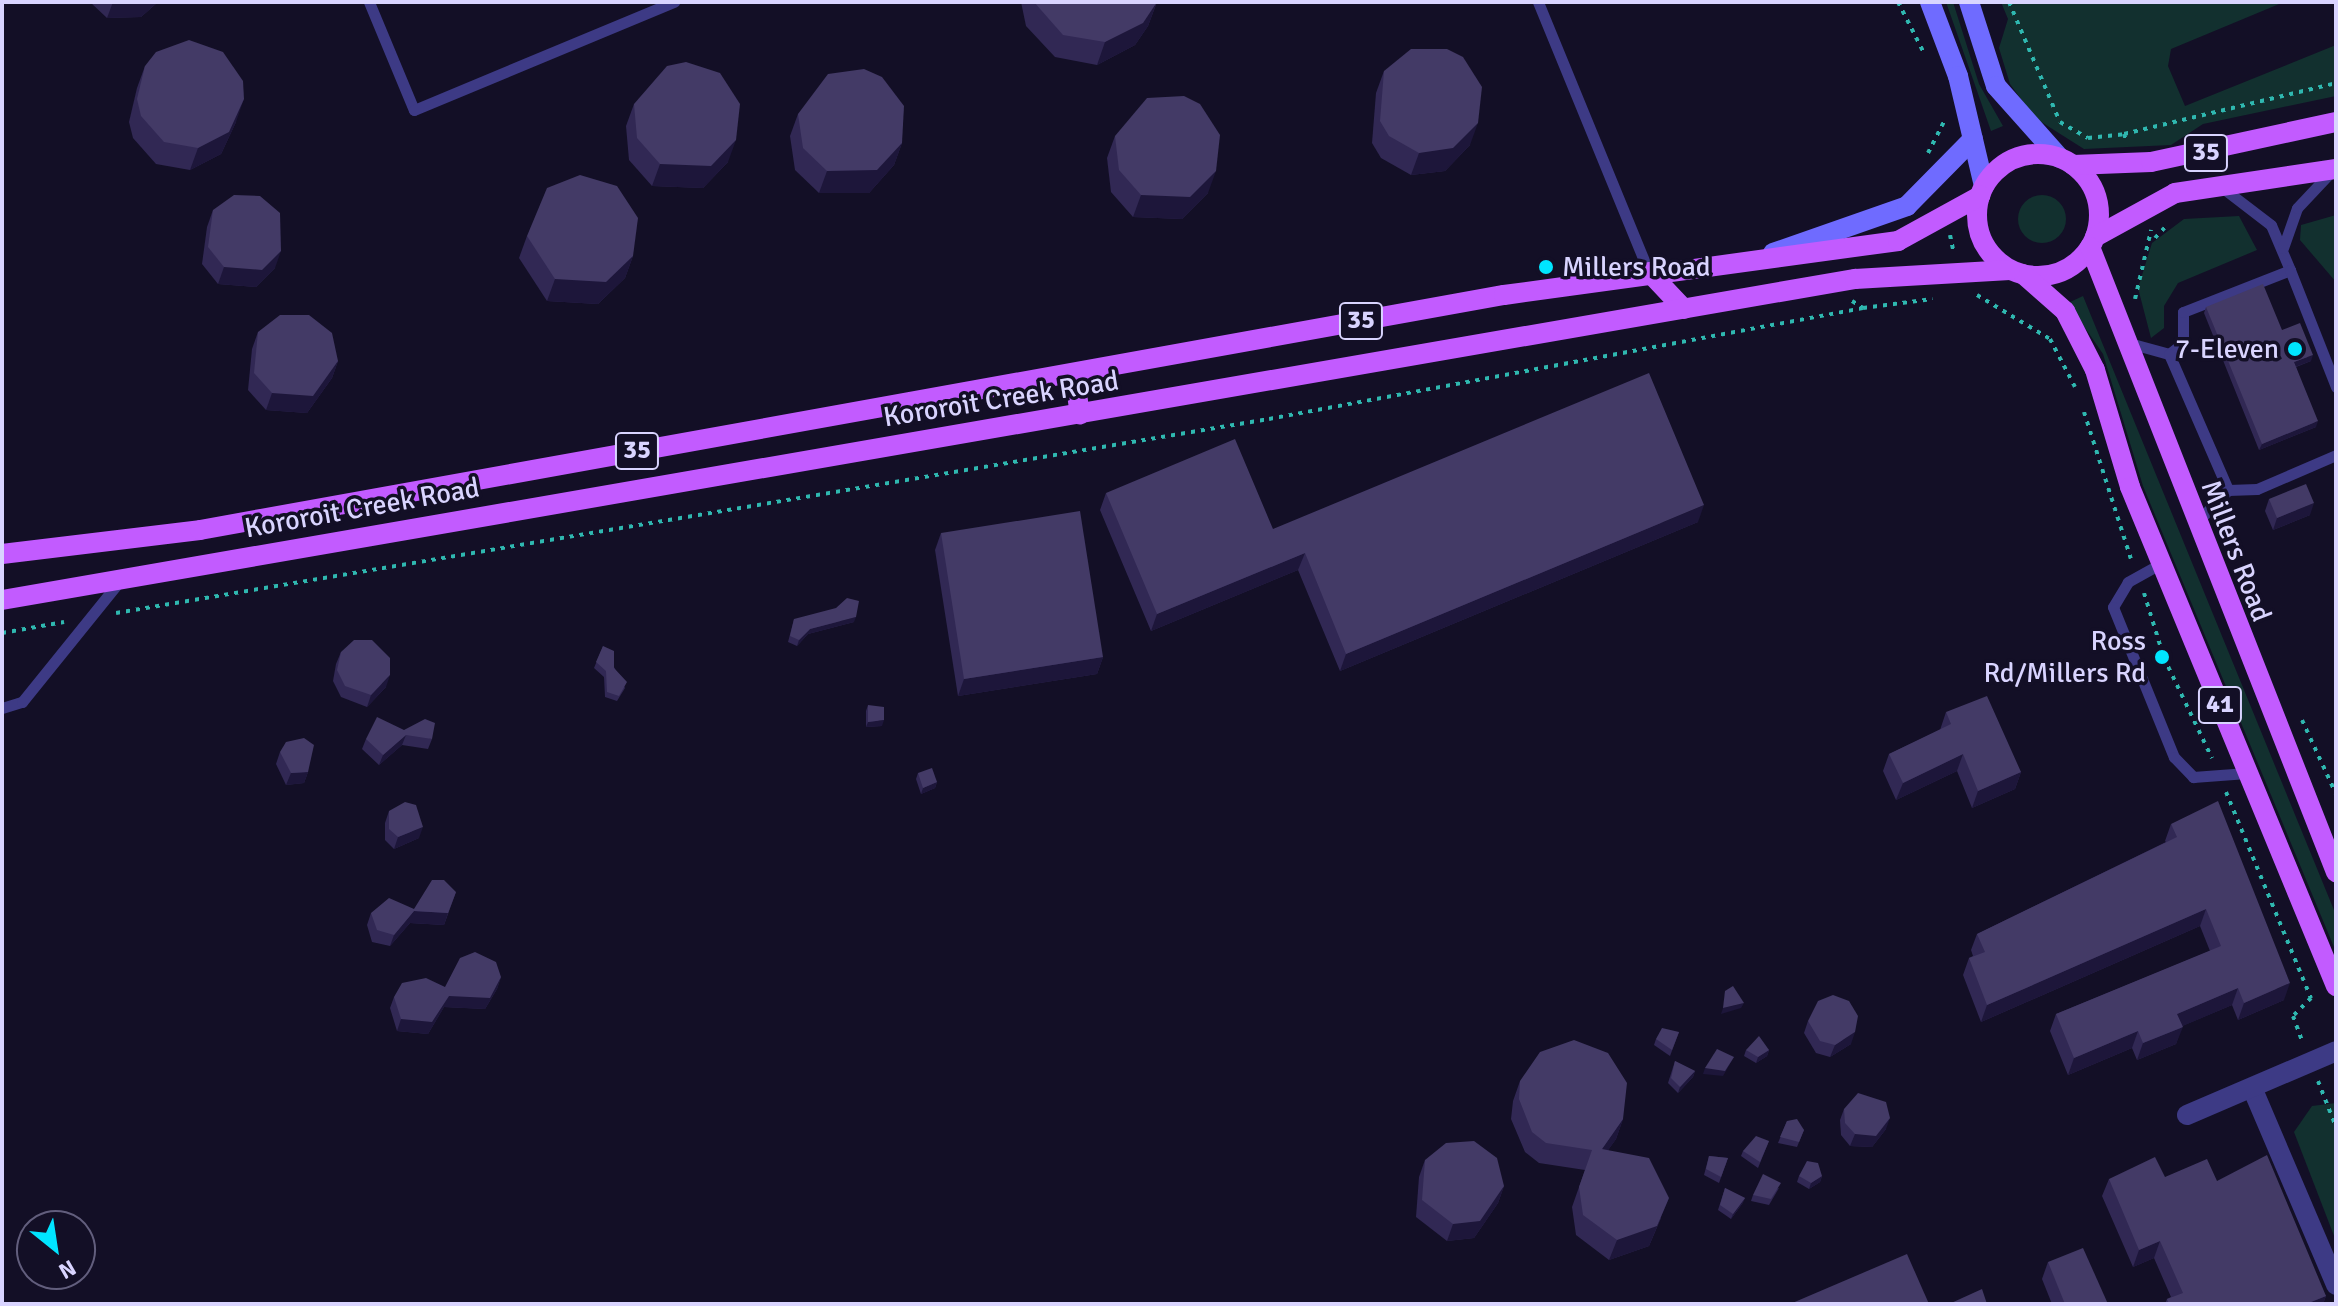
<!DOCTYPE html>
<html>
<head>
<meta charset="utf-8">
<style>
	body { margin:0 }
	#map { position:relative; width:2338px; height:1306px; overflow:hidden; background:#130f26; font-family:Signika,sans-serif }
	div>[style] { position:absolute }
	.green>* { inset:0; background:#12302f }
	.round { border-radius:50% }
	.path>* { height:4px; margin-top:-2px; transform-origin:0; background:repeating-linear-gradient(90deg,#2fb8b0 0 4px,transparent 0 10px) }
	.lane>* { height:11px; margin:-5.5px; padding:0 5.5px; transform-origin:5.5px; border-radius:5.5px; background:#3d3a85 }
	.street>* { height:20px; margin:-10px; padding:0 10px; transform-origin:10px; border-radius:10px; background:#3d3a85 }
	.secondary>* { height:20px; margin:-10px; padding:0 10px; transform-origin:10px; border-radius:10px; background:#6f6bff }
	.primary>* { height:20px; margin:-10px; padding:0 10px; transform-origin:10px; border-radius:10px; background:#c25bff }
	.primary>.ring { margin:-10px; padding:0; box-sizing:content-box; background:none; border:20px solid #c25bff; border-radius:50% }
	.wall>* { inset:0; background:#312854 }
	.shaded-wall>* { inset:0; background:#1d163a }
	.building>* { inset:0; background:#433a66 }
	.dots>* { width:22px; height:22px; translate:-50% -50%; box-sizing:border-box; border:4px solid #130f26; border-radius:50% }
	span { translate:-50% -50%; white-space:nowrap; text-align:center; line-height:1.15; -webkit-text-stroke:7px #130f26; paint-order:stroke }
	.shield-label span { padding:2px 6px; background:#130f26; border:2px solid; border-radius:6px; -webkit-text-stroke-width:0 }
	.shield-label { font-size:26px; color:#d9d4ff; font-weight:700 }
	.poi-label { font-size:28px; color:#d9d4ff }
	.left { translate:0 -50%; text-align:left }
	.right { translate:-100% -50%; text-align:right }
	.street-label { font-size:28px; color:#d9d4ff }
	.frame { position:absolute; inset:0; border:4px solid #d9d4ff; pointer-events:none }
	.north { position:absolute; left:16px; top:1210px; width:80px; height:80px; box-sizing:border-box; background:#130f26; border:2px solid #625e7d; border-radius:50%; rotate:150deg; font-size:22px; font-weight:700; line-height:32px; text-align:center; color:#d9d4ff }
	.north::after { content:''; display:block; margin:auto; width:28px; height:36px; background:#00e5ff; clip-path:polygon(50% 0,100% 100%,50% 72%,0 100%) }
</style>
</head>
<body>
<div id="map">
	<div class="green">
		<i style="clip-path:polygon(1946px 2px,1953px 2px,1979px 84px,2003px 126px,1991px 131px)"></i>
		<i style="clip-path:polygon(2001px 2px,2284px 2px,2171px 49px,2168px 66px,2185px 106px,2336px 45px,2336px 96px,2203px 124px,2171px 145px,2084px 149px,2035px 118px,2010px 84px,1999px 48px,2008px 19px)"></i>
		<i class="round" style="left:2018px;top:195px;width:48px;height:48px"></i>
		<i style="clip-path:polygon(2336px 215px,2336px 282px,2300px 240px,2301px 225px)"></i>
		<i style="clip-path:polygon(2239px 216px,2257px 250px,2178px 283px,2164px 306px,2164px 328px,2151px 338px,2138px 288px,2152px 243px,2184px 219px)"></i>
		<i style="clip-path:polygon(2083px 296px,2336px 915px,2336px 952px,2143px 486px,2103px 354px,2068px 303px)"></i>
		<i style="clip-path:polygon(2336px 1103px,2336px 1241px,2294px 1132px,2312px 1106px)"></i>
	</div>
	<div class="path">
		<i style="left:1898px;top:2px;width:59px;rotate:63deg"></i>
		<i style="left:2009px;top:2px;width:130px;rotate:67deg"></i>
		<i style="left:2060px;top:122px;width:32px;rotate:30deg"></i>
		<i style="left:2088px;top:138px;width:36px;rotate:-6deg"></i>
		<i style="left:2124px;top:134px;width:6px;rotate:72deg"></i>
		<i style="left:2124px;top:134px;width:218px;rotate:-13.5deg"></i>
		<i style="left:1928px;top:153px;width:38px;rotate:-63deg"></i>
		<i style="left:1950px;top:235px;width:19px;rotate:78deg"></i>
		<i style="left:2155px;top:238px;width:19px;rotate:-47deg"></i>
		<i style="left:1977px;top:295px;width:85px;rotate:31.1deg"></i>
		<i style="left:2050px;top:339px;width:54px;rotate:62.5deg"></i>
		<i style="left:2135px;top:299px;width:71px;rotate:-76.9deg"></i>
		<i style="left:1852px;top:301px;width:13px;rotate:32deg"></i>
		<i style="left:1863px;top:308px;width:70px;rotate:-7.4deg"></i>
		<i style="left:2084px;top:412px;width:154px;rotate:72.3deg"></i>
		<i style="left:2144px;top:593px;width:68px;rotate:72.9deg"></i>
		<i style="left:2164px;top:658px;width:111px;rotate:64.4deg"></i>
		<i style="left:116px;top:613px;width:1169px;rotate:-9.55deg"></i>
		<i style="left:1269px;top:419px;width:604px;rotate:-10.58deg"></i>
		<i style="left:2px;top:633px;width:63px;rotate:-10.1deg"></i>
		<i style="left:2302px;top:720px;width:81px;rotate:65.3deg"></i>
		<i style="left:2226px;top:792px;width:223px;rotate:67.6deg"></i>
		<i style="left:2311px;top:998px;width:25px;rotate:135deg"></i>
		<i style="left:2293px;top:1016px;width:29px;rotate:70deg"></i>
		<i style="left:2318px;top:1081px;width:49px;rotate:68.6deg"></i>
	</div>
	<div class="lane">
		<i style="left:369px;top:2px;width:117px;rotate:67.4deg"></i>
		<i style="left:414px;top:110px;width:282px;rotate:-22.6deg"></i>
		<i style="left:1538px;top:2px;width:292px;rotate:67.7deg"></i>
		<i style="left:2224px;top:189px;width:59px;rotate:37.5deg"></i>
		<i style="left:2271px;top:225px;width:49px;rotate:67.1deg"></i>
		<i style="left:2283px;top:248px;width:42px;rotate:-70.7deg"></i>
		<i style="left:2297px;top:208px;width:48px;rotate:-46.7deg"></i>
		<i style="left:2129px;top:343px;width:41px;rotate:15.4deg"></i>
		<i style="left:2169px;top:354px;width:18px;rotate:-38deg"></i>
		<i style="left:2183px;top:343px;width:31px;rotate:-90deg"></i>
		<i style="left:2183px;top:312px;width:115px;rotate:-21.4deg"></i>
		<i style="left:2290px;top:270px;width:126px;rotate:68.5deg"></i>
		<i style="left:2169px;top:354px;width:148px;rotate:66.5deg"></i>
		<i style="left:2198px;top:521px;width:43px;rotate:-45.9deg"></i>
		<i style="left:2228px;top:490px;width:29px;rotate:-2deg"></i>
		<i style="left:2257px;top:489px;width:86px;rotate:-23.3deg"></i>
		<i style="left:2160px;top:564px;width:37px;rotate:151deg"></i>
		<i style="left:2128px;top:582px;width:29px;rotate:121deg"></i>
		<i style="left:2113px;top:607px;width:162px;rotate:67.9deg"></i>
		<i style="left:2174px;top:757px;width:28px;rotate:46deg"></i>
		<i style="left:2193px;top:777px;width:54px;rotate:-4.2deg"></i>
		<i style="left:2px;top:708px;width:21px;rotate:-17deg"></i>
		<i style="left:22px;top:702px;width:153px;rotate:-51.1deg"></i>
	</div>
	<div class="street">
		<i style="left:2253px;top:1090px;width:212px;rotate:66.9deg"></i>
		<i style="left:2187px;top:1115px;width:162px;rotate:-23.2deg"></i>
	</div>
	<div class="secondary">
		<i style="left:1930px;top:2px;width:79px;rotate:69.3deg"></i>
		<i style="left:1958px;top:76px;width:113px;rotate:76.7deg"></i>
		<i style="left:1969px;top:2px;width:88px;rotate:72.2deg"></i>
		<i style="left:1996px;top:86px;width:96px;rotate:48.4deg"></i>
		<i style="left:1773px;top:253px;width:142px;rotate:-19.3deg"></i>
		<i style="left:1907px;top:206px;width:94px;rotate:-45.4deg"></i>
	</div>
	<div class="primary">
		<i class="ring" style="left:1977px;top:154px;width:102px;height:102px"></i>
		<i style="left:2073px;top:165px;width:78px;rotate:-2.2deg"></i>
		<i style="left:2151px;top:162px;width:189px;rotate:-12.2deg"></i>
		<i style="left:2095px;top:237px;width:91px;rotate:-28.8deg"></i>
		<i style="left:2175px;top:193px;width:163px;rotate:-8.5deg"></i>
		<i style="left:2090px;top:247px;width:672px;rotate:68.52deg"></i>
		<i style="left:1649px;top:272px;width:51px;rotate:46.6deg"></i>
		<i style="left:2023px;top:274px;width:56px;rotate:41.4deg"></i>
		<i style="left:2065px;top:311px;width:66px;rotate:63deg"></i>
		<i style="left:2095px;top:370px;width:122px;rotate:73.3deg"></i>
		<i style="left:2130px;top:487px;width:540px;rotate:67.57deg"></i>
		<i style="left:1074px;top:373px;width:42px;rotate:81.9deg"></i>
		<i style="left:2px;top:554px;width:199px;rotate:-6.9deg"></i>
		<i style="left:200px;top:530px;width:1325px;rotate:-10.22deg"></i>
		<i style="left:1504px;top:295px;width:398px;rotate:-7.8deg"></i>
		<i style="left:1898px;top:241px;width:94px;rotate:-28.8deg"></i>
		<i style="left:2px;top:600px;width:1881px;rotate:-9.83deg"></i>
		<i style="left:1855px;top:279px;width:155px;rotate:-3.3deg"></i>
	</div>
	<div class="wall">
		<i style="clip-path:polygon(90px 2px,158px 2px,141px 17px,107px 18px)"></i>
		<i style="clip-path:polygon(1021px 2px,1157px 2px,1148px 26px,1135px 45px,1097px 65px,1055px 57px,1026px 26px)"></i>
		<i style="clip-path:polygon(145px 66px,236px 122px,221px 154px,190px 170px,156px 164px,133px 138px,129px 122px,137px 88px)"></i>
		<i style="clip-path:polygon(1384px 71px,1470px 145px,1445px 171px,1411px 175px,1381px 158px,1372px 143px,1376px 93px)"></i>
		<i style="clip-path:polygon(634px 104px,728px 162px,703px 188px,652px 186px,629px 160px,626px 126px)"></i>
		<i style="clip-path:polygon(798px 114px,902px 143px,894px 165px,869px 193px,819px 193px,795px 170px,790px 136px)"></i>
		<i style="clip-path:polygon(1115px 136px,1208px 193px,1182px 219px,1133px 217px,1111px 192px,1107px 158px)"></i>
		<i style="clip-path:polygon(213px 210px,275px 268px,256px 287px,218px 284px,202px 264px,207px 227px)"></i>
		<i style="clip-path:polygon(527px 236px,633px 256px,625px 278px,598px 304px,547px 301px,519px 258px)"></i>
		<i style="clip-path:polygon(2206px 307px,2282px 330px,2311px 361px,2296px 367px,2316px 427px,2259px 450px,2204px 313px)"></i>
		<i style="clip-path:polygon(258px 332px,338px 361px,332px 378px,307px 413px,266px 410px,248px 390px,252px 349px)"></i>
		<i style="clip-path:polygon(1106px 493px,1273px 529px,1698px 522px,1340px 671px,1298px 570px,1151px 631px,1100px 510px)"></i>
		<i style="clip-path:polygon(2269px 499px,2310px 515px,2273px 530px,2265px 511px)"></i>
		<i style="clip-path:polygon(941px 533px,1103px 657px,1097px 674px,958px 696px,935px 550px)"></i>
		<i style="clip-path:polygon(794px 619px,854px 622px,808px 634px,797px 646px,788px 642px)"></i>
		<i style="clip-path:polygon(603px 646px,625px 688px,617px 701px,605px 697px,604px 677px,594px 668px)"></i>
		<i style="clip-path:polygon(341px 652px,386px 687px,367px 707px,341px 697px,333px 681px,336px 664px)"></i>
		<i style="clip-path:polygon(868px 705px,882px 726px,866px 727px,866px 711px)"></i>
		<i style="clip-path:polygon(1946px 712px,2021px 772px,2015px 789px,1972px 808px,1957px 771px,1896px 800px,1883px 771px,1889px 754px,1940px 730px)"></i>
		<i style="clip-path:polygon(404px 730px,432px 739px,428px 749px,402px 745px,379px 765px,362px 749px,366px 739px)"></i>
		<i style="clip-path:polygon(280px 752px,308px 772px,304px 783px,286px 785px,276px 764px)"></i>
		<i style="clip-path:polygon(918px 773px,937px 782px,935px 788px,921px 794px,916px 779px)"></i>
		<i style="clip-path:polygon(389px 811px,419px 838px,394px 849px,385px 840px,385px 823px)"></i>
		<i style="clip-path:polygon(2171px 824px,2284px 1000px,2238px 1020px,2232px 1005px,2182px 1026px,2176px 1044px,2137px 1060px,2132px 1048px,2068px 1075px,2050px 1031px,2056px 1014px,2210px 951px,2200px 926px,1981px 1022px,1963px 975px,1969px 958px,1973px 956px,1971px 950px,1977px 934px,2166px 842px,2165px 841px)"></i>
		<i style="clip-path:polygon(456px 892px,444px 925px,410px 923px,390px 946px,372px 942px,367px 925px,371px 913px,414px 909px)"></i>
		<i style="clip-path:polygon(501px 977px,497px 989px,485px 1009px,444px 1007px,428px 1034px,397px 1031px,390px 1008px,394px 997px)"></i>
		<i style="clip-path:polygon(1808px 1021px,1851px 1044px,1830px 1057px,1816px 1053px,1804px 1033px)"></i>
		<i style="clip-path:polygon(1679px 1032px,1670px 1056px,1654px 1045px,1656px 1039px)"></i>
		<i style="clip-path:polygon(1746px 1050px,1769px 1050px,1767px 1056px,1756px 1063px,1744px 1056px)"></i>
		<i style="clip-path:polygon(1675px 1061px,1695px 1071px,1693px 1077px,1678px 1093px,1668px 1083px)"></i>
		<i style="clip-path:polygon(1520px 1081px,1623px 1119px,1616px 1139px,1608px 1150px,1661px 1218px,1649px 1246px,1609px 1260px,1576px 1235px,1572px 1207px,1585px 1170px,1539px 1163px,1525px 1152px,1511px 1119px,1513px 1101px)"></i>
		<i style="clip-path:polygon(1844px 1109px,1886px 1129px,1872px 1147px,1850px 1146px,1841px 1135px,1840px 1120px)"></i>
		<i style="clip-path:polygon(1787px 1121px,1804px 1130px,1797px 1147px,1778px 1143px)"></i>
		<i style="clip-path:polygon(1769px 1141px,1758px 1168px,1741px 1156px,1743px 1151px)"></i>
		<i style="clip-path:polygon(1709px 1156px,1728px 1158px,1719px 1183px,1704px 1175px)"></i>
		<i style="clip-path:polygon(1425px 1160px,1504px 1186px,1498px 1203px,1474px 1238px,1447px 1241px,1416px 1217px,1419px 1177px)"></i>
		<i style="clip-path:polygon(1799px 1176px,1822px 1176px,1820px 1182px,1809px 1189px,1797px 1182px)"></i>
		<i style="clip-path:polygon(2165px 1177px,2217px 1181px,2326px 1296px,2323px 1304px,2165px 1304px,2167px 1299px,2171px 1297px,2154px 1258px,2133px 1267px,2102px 1196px,2109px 1179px)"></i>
		<i style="clip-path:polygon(1725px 1188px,1745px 1198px,1742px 1204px,1731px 1219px,1718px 1210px)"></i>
		<i style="clip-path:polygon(1779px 1188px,1769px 1205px,1751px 1201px,1753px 1195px)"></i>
		<i style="clip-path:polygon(2048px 1262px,2108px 1304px,2052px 1304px,2042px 1279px)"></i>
	</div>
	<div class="shaded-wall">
		<i style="clip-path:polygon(113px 2px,158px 2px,141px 17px,107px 18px)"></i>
		<i style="clip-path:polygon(1156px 4px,1148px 26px,1135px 45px,1097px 65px,1105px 42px)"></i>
		<i style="clip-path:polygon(244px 99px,236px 122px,221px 154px,190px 170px,198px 148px)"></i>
		<i style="clip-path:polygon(1478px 123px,1470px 145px,1445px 171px,1411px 175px,1419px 153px)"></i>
		<i style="clip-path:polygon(736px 140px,728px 162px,703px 188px,652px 186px,660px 164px)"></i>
		<i style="clip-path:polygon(902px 143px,894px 165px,869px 193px,819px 193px,827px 171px)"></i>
		<i style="clip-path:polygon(1216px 171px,1208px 193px,1182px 219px,1133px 217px,1141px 195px)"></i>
		<i style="clip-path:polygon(281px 251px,275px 268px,256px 287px,218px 284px,224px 267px)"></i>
		<i style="clip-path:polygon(633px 256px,625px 278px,598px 304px,547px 301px,555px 279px)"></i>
		<i style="clip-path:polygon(2313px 355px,2311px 361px,2292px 368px,2294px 362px)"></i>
		<i style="clip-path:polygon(338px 361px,332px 378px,307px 413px,266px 410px,272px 393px)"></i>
		<i style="clip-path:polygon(2318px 421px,2316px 427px,2259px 450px,2262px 444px)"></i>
		<i style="clip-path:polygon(2314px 503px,2310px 515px,2273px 530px,2277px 518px)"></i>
		<i style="clip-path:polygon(1704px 505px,1698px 522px,1340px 671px,1346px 654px)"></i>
		<i style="clip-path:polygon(1305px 553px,1298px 570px,1151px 631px,1157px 614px)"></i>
		<i style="clip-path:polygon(856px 617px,854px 622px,808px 634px,797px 646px,799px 640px,810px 629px)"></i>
		<i style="clip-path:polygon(1103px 657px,1097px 674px,958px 696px,964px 679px)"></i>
		<i style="clip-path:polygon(390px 675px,386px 687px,367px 707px,371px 695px)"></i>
		<i style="clip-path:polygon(884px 720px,882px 726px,866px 727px,868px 722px)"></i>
		<i style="clip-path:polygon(406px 735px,402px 745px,379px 765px,383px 755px)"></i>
		<i style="clip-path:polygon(1963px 754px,1957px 771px,1896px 800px,1903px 783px)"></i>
		<i style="clip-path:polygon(308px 772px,304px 783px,286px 785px,291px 773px)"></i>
		<i style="clip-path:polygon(2021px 772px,2015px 789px,1972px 808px,1978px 791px)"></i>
		<i style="clip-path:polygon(937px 782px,935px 788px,921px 794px,923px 788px)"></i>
		<i style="clip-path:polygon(423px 827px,419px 838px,394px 849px,398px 837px)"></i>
		<i style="clip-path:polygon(2206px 909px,2200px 926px,1981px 1022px,1987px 1005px)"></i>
		<i style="clip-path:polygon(414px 911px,448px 913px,444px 925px,410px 923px,390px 946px,394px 935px)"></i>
		<i style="clip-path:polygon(501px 977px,497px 989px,485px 1009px,444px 1007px,428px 1034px,397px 1031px,401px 1019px,449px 996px)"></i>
		<i style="clip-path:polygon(2290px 983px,2284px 1000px,2238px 1020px,2244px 1003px)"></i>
		<i style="clip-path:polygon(2238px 988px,2232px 1005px,2171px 1031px,2177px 1014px)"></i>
		<i style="clip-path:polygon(1744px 1003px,1741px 1008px,1721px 1014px,1723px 1008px)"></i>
		<i style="clip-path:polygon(2183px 1027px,2176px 1044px,2137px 1060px,2143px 1043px)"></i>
		<i style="clip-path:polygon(2138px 1031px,2132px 1048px,2068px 1075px,2074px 1058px)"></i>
		<i style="clip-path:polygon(1855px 1032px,1851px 1044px,1830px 1057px,1835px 1045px)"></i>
		<i style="clip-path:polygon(1769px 1050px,1767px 1056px,1756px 1063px,1758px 1057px)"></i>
		<i style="clip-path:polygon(1734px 1057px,1723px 1076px,1703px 1074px,1705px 1068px)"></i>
		<i style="clip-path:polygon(1695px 1071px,1693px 1077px,1678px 1093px,1680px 1087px)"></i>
		<i style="clip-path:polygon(1890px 1118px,1886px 1129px,1872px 1147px,1850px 1146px,1855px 1134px)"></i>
		<i style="clip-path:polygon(1623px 1119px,1616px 1139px,1595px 1169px,1602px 1149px)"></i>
		<i style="clip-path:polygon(1822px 1176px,1820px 1182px,1809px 1189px,1811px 1183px)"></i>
		<i style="clip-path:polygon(1504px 1186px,1498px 1203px,1474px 1238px,1447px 1241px,1453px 1224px)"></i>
		<i style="clip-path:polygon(1669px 1198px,1649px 1246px,1609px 1260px,1617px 1240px)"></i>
		<i style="clip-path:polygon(1745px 1198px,1742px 1204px,1731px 1219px,1733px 1214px)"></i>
		<i style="clip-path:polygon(2160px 1241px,2154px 1258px,2133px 1267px,2139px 1250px)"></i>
		<i style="clip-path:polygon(2326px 1296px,2323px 1304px,2306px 1304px)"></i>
	</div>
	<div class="building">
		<i style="clip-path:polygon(1034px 2px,1157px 2px,1143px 23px,1105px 42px,1063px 35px)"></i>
		<i style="clip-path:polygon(189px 40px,223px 52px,243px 81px,244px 99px,229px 132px,198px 148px,164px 142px,141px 116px,137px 99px,145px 66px,156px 52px)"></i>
		<i style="clip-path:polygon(1411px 49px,1447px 49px,1463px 57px,1482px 87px,1478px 123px,1453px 148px,1419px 153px,1389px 136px,1380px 121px,1384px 71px)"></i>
		<i style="clip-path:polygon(686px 62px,720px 73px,740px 104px,736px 140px,711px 166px,660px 164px,637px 138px,634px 104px,667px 66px)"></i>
		<i style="clip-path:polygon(864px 69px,882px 77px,904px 106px,902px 143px,877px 170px,827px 171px,803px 148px,798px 114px,828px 74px)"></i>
		<i style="clip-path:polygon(1184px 96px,1200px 104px,1220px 135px,1216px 171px,1190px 197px,1141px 195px,1119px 170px,1115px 136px,1147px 98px)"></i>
		<i style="clip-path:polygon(580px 175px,617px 186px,638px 218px,633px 256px,606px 282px,555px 279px,527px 236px,547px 188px)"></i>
		<i style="clip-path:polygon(234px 195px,260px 196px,280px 213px,281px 251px,262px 270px,224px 267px,208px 247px,213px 210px)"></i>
		<i style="clip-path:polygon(2263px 284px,2282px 330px,2300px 323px,2313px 355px,2294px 362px,2318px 421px,2262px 444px,2206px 307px)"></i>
		<i style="clip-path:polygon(280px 315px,309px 315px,332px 333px,338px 361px,313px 396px,272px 393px,254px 373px,258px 332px)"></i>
		<i style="clip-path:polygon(1649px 373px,1704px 505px,1346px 654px,1305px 553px,1157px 614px,1106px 493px,1235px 439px,1273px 529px)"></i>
		<i style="clip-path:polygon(2306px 484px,2314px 503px,2277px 518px,2269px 499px)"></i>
		<i style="clip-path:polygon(1080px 511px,1103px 657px,964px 679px,941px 533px)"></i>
		<i style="clip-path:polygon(847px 598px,859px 601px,856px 617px,810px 629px,799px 640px,790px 636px,794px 619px,836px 608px)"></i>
		<i style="clip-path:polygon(354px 640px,372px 640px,390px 658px,390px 675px,371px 695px,345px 686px,337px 670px,341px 652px)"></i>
		<i style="clip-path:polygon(603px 646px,614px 651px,614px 668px,627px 682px,619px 696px,607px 692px,606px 671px,596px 662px)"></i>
		<i style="clip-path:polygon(1987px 696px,2021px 772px,1978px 791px,1963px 754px,1903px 783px,1889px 754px,1951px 724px,1946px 712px)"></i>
		<i style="clip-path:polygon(868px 705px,884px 707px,884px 720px,868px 722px)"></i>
		<i style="clip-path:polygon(377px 717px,404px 730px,425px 719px,435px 723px,432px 739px,406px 735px,383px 755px,366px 739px)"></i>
		<i style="clip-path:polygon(304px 738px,314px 745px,308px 772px,291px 773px,280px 752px,286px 742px)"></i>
		<i style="clip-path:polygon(932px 768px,937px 782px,923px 788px,918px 773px)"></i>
		<i style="clip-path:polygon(2218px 801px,2290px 983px,2244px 1003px,2238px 988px,2177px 1014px,2183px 1027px,2143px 1043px,2138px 1031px,2074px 1058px,2056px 1014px,2221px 946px,2206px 909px,1987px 1005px,1969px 958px,1985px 952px,1977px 934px,2177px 837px,2171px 824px)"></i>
		<i style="clip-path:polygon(405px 802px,416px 805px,423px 827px,398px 837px,389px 829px,389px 811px)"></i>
		<i style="clip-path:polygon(432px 880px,444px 880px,456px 892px,448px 913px,414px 911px,394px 935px,377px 930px,371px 913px,389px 898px,414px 909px)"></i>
		<i style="clip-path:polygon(475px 952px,496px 962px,501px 977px,490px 998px,449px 996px,432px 1022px,401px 1019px,394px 997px,402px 983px,426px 978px,445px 987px,460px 958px)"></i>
		<i style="clip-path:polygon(1733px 986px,1744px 1003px,1723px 1008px,1725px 991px)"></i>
		<i style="clip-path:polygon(1833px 995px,1849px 1001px,1858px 1016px,1855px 1032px,1835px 1045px,1820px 1041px,1808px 1021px,1818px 1001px)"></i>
		<i style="clip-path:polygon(1662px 1028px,1679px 1032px,1672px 1050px,1656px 1039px)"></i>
		<i style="clip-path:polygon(1759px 1036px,1769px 1050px,1758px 1057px,1746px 1050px)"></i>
		<i style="clip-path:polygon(1574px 1040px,1608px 1053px,1627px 1083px,1623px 1119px,1602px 1149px,1649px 1158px,1669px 1198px,1657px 1226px,1617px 1240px,1583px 1215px,1579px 1187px,1592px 1150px,1546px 1143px,1532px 1132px,1519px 1099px,1520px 1081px,1540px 1052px)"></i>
		<i style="clip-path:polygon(1717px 1049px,1734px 1057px,1725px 1071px,1705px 1068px)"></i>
		<i style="clip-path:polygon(1675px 1061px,1695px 1071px,1680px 1087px,1671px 1078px)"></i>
		<i style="clip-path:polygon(1858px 1093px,1886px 1102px,1890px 1118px,1876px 1136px,1855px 1134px,1845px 1123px,1844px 1109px)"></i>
		<i style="clip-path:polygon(1797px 1119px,1804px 1130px,1799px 1142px,1780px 1137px,1787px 1121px)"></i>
		<i style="clip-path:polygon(1756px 1136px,1769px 1141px,1760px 1162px,1743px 1151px)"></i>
		<i style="clip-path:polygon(1474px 1141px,1497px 1158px,1504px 1186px,1480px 1221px,1453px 1224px,1422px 1200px,1425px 1160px,1446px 1143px)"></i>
		<i style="clip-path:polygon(2267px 1155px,2326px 1296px,2306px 1304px,2169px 1304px,2167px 1299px,2183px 1293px,2160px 1241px,2139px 1250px,2109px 1179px,2155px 1157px,2165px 1177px,2207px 1159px,2217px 1181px)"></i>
		<i style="clip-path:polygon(1709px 1156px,1728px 1158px,1721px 1177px,1706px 1169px)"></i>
		<i style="clip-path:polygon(1807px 1161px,1818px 1163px,1822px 1176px,1811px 1183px,1799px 1176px)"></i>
		<i style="clip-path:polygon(1763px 1174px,1781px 1183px,1771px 1199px,1753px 1195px)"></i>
		<i style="clip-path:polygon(1725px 1188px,1745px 1198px,1733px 1214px,1720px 1205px)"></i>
		<i style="clip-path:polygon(2083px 1248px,2108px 1304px,2065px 1304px,2048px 1262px)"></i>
		<i style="clip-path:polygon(1907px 1254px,1929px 1304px,1790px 1304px)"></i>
		<i style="clip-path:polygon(1982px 1289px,1987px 1304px,1949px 1304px)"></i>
	</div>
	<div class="dots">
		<i style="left:1546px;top:267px;background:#00e5ff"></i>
		<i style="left:2295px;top:349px;background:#00e5ff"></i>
		<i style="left:2162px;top:657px;background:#00e5ff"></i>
	</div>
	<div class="shield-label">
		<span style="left:2206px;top:153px">35</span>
		<span style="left:1361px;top:321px">35</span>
		<span style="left:637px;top:451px">35</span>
		<span style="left:2220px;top:705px">41</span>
	</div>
	<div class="poi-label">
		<span class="left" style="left:1562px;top:267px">Millers Road</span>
		<span class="right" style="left:2279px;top:349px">7-Eleven</span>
		<span class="right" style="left:2146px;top:657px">Ross<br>Rd/Millers Rd</span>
	</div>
	<div class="street-label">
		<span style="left:1001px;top:399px;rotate:-9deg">Kororoit Creek Road</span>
		<span style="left:362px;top:508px;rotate:-10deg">Kororoit Creek Road</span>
		<span style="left:2236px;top:551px;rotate:69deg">Millers Road</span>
	</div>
	<div class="frame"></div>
	<div class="north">N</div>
</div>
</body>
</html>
